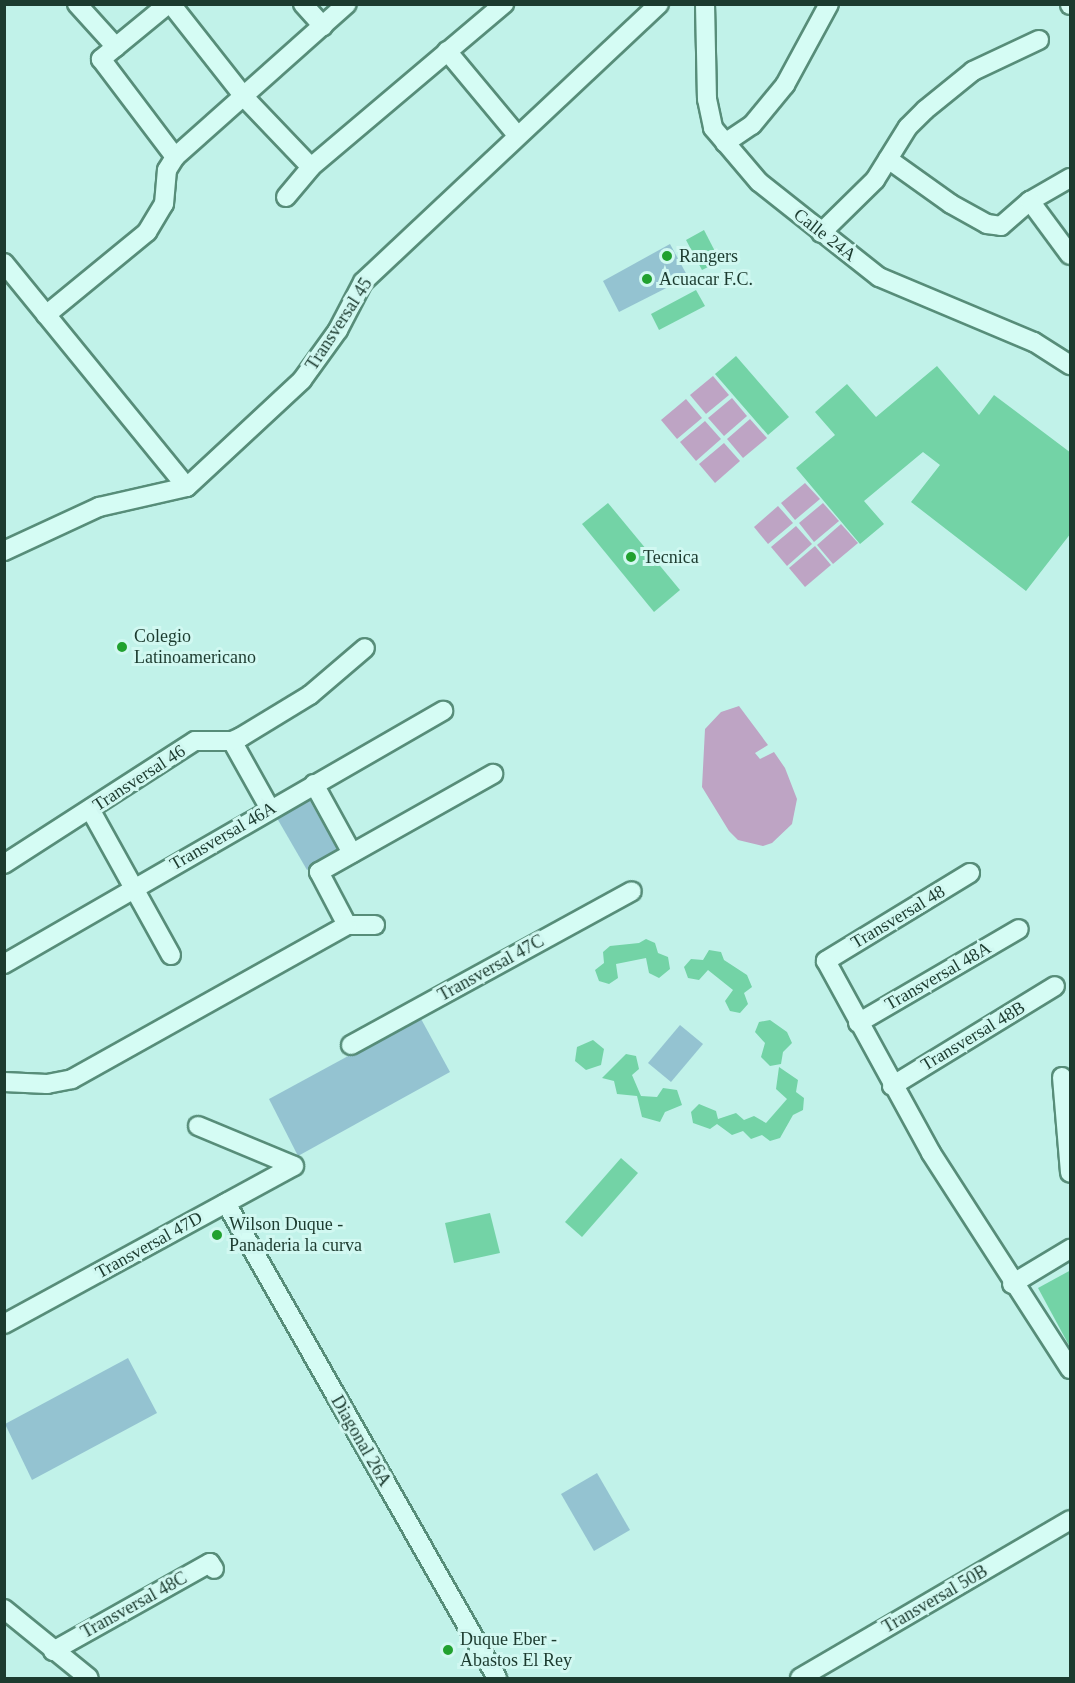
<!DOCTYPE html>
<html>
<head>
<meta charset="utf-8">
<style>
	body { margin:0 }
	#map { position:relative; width:1075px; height:1683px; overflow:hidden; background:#c1f2e9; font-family:Georgia,serif }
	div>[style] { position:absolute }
	.green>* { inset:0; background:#94c3d1 }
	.water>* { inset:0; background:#bea4c4 }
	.building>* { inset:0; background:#73d3a6 }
	.roads { filter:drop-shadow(2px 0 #578d79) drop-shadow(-2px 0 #578d79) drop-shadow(0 2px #578d79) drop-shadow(0 -2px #578d79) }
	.minor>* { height:18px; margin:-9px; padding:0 9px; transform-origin:9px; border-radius:9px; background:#d5fcf4 }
	.dots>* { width:16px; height:16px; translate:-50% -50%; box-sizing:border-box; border:3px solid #d1f8f1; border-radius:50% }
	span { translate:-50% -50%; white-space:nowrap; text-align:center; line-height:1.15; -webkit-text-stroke:6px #d1f8f1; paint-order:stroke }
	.street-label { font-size:18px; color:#1c3b2f }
	.poi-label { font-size:18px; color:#1c3b2f }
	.left { translate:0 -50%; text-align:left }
	.frame { position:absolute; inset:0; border:6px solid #1c3b2f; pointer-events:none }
</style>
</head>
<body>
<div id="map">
	<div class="green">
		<i style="clip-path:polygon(670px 244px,688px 277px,619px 312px,603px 281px)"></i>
		<i style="clip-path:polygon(306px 794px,339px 852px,307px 870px,274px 813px)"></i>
		<i style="clip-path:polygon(420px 1017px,450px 1072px,298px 1156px,269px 1099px)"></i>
		<i style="clip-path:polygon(680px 1025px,703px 1044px,671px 1082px,648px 1063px)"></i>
		<i style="clip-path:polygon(128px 1358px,157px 1413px,32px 1480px,5px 1424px)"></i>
		<i style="clip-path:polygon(597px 1473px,630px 1530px,594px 1551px,561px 1494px)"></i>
	</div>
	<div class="water">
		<i style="clip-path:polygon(713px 376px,729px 395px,706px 414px,690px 395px)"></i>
		<i style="clip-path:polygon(732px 398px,747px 416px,724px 436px,708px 418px)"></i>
		<i style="clip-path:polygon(686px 399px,702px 418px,677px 439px,661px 420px)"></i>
		<i style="clip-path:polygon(750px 419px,767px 438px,743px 458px,727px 439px)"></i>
		<i style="clip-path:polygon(705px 421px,721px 439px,696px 461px,680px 442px)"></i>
		<i style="clip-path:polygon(724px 443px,740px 461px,715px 483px,699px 464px)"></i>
		<i style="clip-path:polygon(805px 483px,820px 499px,795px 520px,781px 503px)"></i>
		<i style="clip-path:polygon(823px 503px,839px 521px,814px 542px,799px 523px)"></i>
		<i style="clip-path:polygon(778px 506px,793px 523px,768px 544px,754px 527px)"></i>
		<i style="clip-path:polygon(841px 524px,858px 543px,833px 564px,817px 545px)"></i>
		<i style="clip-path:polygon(796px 526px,812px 544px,787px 566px,771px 547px)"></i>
		<i style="clip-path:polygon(815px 546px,831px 565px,805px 587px,789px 568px)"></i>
		<i style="clip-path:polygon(739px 706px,768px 745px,755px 753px,760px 759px,774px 752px,785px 768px,797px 799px,792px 824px,772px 843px,763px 846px,738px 840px,729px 831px,702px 787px,705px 729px,721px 712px)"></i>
	</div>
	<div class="building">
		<i style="clip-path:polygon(704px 230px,720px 261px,702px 270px,686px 240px)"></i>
		<i style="clip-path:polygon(696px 290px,705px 306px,659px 330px,651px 314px)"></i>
		<i style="clip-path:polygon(736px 356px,789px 417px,768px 435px,715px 374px)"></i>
		<i style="clip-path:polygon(937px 366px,979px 415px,994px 395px,1071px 453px,1071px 533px,1026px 591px,911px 502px,940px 465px,923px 452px,864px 501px,884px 524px,860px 544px,796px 468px,835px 435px,815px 412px,847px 384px,876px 417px)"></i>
		<i style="clip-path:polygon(608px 503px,680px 590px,654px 612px,582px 524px)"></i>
		<i style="clip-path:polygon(646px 939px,655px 943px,658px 953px,668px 957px,670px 969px,659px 978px,649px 973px,646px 958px,616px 964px,618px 978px,609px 984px,599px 981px,595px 970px,604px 963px,603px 952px,610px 946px,639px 943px)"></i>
		<i style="clip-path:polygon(709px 950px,721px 952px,724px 960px,747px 975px,752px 987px,744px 993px,748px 1004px,740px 1013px,730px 1011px,725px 1001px,733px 990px,708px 970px,699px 980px,688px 978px,684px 967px,691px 959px,703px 960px)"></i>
		<i style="clip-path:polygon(770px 1020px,787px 1032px,792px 1043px,783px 1052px,781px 1064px,770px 1066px,761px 1057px,765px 1043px,755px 1032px,759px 1022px)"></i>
		<i style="clip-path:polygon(593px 1040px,604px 1049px,601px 1065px,586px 1070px,575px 1061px,577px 1047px)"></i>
		<i style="clip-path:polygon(626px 1054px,636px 1056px,639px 1069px,632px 1075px,641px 1096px,657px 1097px,663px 1088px,677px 1090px,682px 1105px,665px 1112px,660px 1122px,642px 1117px,637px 1096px,617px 1094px,614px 1081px,602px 1078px)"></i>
		<i style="clip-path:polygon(779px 1067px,798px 1080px,796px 1092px,804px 1098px,803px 1110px,793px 1115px,780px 1138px,770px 1141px,762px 1135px,751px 1139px,743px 1131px,732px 1135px,717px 1124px,710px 1129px,693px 1123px,691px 1112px,699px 1104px,716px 1111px,718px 1119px,736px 1113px,744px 1120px,754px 1116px,766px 1123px,787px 1099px,776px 1089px)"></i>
		<i style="clip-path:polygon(621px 1158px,638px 1173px,582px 1237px,565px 1222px)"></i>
		<i style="clip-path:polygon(490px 1213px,500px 1253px,454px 1263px,445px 1223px)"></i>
		<i style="clip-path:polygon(1071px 1270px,1071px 1349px,1038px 1288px)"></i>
	</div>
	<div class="roads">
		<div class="minor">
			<i style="left:77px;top:4px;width:58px;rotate:47.8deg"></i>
			<i style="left:168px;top:4px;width:87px;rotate:140.6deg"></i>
			<i style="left:101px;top:59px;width:123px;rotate:52.9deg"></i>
			<i style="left:171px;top:4px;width:120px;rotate:51.8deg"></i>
			<i style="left:245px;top:98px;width:95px;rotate:46.3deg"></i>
			<i style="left:303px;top:4px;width:30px;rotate:48deg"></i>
			<i style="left:705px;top:4px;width:95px;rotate:88.8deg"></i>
			<i style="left:707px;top:99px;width:30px;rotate:78deg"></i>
			<i style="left:713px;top:128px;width:71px;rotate:49.6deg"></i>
			<i style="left:759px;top:182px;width:153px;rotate:38.4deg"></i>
			<i style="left:879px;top:277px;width:168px;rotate:22.8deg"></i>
			<i style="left:1034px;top:342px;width:43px;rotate:32.6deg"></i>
			<i style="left:1070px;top:4px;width:1px;rotate:90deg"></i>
			<i style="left:447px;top:51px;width:109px;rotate:50.2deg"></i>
			<i style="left:725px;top:143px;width:32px;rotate:-34deg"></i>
			<i style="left:752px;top:125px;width:52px;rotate:-50.5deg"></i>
			<i style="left:785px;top:85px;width:92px;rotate:-61.5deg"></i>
			<i style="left:888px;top:159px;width:77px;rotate:35.5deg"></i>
			<i style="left:951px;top:204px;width:41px;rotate:29.1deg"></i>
			<i style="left:987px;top:224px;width:14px;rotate:8deg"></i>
			<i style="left:1001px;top:226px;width:38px;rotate:-41deg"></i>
			<i style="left:1030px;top:201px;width:46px;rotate:-29.9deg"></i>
			<i style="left:286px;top:197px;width:39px;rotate:-50deg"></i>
			<i style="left:311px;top:167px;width:253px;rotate:-40.2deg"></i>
			<i style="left:1030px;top:201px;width:67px;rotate:53.5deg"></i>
			<i style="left:821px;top:233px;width:76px;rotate:-44.5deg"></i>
			<i style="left:875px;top:180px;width:62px;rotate:-58.1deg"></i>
			<i style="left:908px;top:127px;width:24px;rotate:-45deg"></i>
			<i style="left:925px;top:110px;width:62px;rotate:-39.1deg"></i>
			<i style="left:973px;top:71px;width:73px;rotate:-25.2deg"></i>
			<i style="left:4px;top:263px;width:289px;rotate:50.8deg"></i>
			<i style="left:46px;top:315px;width:131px;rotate:-39.4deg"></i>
			<i style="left:147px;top:232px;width:33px;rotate:-59deg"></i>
			<i style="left:164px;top:204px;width:34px;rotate:-85deg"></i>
			<i style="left:167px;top:170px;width:15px;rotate:-58deg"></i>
			<i style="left:175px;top:157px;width:230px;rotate:-41.7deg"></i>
			<i style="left:4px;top:551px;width:105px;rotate:-24.9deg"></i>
			<i style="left:99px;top:507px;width:90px;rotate:-12.8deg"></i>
			<i style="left:187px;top:487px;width:157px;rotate:-42.9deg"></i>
			<i style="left:302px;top:380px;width:62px;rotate:-54.2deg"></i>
			<i style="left:338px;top:330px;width:54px;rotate:-62.5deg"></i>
			<i style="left:363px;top:282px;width:406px;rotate:-43.2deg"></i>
			<i style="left:232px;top:741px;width:78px;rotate:60.8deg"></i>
			<i style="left:314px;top:784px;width:79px;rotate:61.2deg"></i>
			<i style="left:90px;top:809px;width:167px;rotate:61deg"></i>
			<i style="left:4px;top:864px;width:227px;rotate:-32.8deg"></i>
			<i style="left:195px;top:741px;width:37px"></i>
			<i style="left:232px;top:741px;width:10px;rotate:-24deg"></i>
			<i style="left:241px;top:737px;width:81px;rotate:-31.3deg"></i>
			<i style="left:310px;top:695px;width:72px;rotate:-40.5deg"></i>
			<i style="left:970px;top:873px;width:169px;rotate:148.6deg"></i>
			<i style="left:826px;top:961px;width:219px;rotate:61.3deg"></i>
			<i style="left:931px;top:1153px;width:257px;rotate:57.2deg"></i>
			<i style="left:375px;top:925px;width:28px;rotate:180deg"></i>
			<i style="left:347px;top:925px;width:60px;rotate:-117.8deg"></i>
			<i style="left:319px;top:872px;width:200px;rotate:-29.4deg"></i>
			<i style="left:4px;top:964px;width:507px;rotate:-29.96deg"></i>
			<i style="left:858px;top:1023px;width:186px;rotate:-30.3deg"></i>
			<i style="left:351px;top:1045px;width:320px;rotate:-28.7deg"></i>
			<i style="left:1062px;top:1077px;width:96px;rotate:85.2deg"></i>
			<i style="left:4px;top:1082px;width:43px;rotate:2.7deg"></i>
			<i style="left:47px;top:1084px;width:25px;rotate:-11deg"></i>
			<i style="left:72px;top:1079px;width:315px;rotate:-29.2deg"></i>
			<i style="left:892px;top:1086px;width:191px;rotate:-31.5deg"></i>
			<i style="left:198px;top:1126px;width:104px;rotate:22.6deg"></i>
			<i style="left:226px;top:1203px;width:547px;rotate:60.29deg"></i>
			<i style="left:1012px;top:1284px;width:68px;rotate:-31.1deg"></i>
			<i style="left:4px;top:1324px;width:330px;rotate:-28.6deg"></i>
			<i style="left:4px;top:1609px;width:109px;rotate:39.1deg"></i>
			<i style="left:53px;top:1651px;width:180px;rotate:-29.3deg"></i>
			<i style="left:210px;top:1563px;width:7px;rotate:56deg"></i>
			<i style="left:800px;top:1678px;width:313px;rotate:-30.3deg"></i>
		</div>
	</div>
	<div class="dots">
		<i style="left:667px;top:256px;background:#21a12f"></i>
		<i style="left:647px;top:279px;background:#21a12f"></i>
		<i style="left:631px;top:557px;background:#21a12f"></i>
		<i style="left:122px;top:647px;background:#21a12f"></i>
		<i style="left:217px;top:1235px;background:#21a12f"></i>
		<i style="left:448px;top:1650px;background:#21a12f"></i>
	</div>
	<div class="street-label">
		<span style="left:825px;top:235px;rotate:38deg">Calle 24A</span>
		<span style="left:339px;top:324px;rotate:-57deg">Transversal 45</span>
		<span style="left:139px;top:778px;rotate:-33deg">Transversal 46</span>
		<span style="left:223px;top:836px;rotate:-30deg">Transversal 46A</span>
		<span style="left:898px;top:917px;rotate:-31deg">Transversal 48</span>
		<span style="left:491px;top:968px;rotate:-29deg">Transversal 47C</span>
		<span style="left:938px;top:976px;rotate:-30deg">Transversal 48A</span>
		<span style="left:973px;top:1036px;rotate:-31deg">Transversal 48B</span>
		<span style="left:149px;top:1245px;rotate:-29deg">Transversal 47D</span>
		<span style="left:361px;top:1441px;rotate:60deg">Diagonal 26A</span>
		<span style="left:935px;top:1599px;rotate:-30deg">Transversal 50B</span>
		<span style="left:134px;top:1605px;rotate:-29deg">Transversal 48C</span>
	</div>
	<div class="poi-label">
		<span class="left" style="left:679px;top:256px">Rangers</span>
		<span class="left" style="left:659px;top:279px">Acuacar F.C.</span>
		<span class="left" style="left:643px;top:557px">Tecnica</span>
		<span class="left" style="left:134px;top:647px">Colegio<br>Latinoamericano</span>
		<span class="left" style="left:229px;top:1235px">Wilson Duque -<br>Panaderia la curva</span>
		<span class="left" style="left:460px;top:1650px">Duque Eber -<br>Abastos El Rey</span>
	</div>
	<div class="frame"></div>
</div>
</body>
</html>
